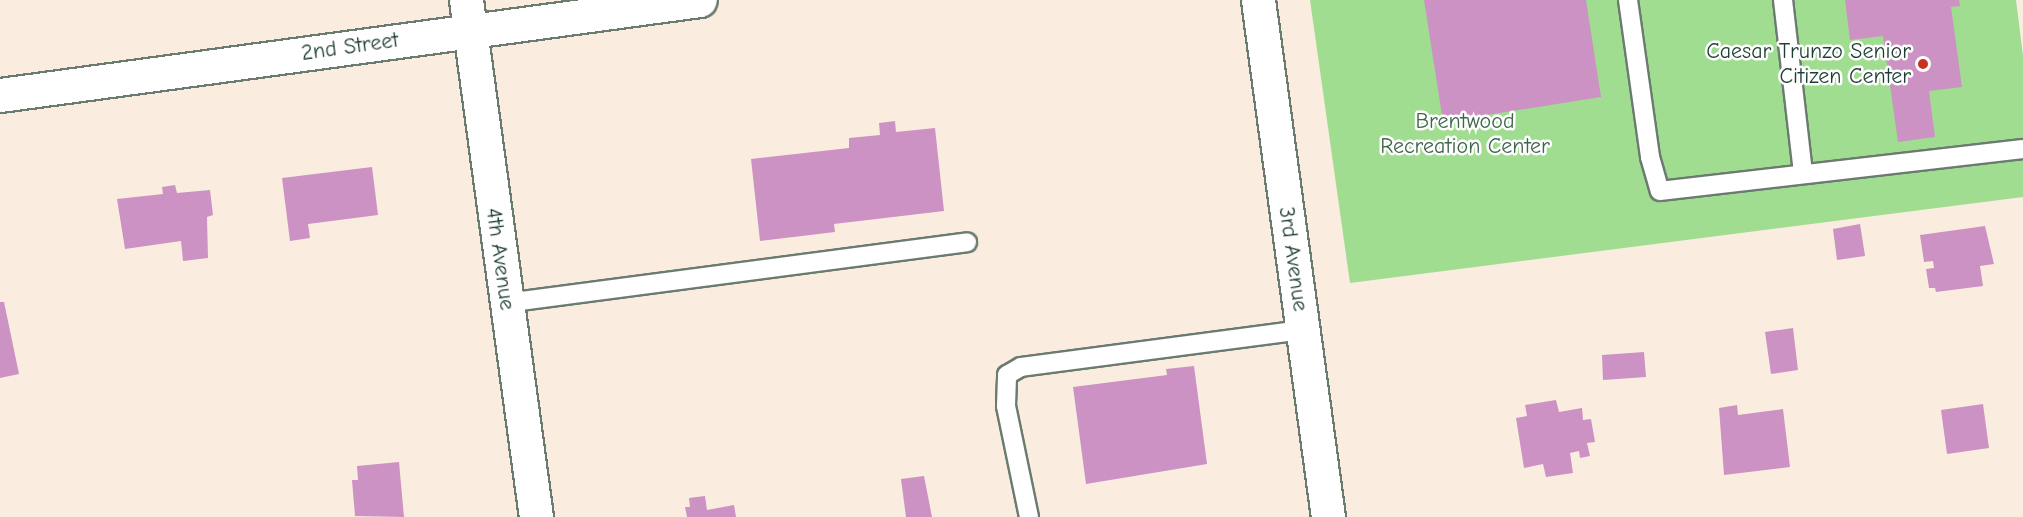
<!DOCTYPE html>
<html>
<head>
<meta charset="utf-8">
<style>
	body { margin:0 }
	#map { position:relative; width:2023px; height:517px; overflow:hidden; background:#faede0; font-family:"Comic Neue",sans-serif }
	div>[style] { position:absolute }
	.green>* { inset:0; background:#a0dd91 }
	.building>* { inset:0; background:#cc92c3 }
	.roads { filter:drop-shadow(2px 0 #6c7b70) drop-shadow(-2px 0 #6c7b70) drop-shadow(0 2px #6c7b70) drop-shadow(0 -2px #6c7b70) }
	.service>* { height:18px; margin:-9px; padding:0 9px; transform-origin:9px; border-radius:9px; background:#fff }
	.minor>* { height:33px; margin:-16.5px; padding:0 16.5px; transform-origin:16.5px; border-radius:16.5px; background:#fff }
	.tertiary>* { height:33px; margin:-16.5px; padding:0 16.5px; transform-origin:16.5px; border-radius:16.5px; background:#fff }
	.dots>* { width:16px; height:16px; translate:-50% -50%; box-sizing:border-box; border:3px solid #fff; border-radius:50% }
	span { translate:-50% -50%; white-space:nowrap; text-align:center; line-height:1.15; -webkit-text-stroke:5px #fff; paint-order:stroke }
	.street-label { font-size:22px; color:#1f3d34 }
	.poi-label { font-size:22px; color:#1f3d34 }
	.right { translate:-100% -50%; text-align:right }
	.park-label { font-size:22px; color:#3f654b }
</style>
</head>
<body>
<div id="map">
	<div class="green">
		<i style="clip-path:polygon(1310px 0,2016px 0,2023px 56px,2023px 197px,1350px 283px)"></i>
	</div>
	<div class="building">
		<i style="clip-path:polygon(1424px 0,1586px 0,1601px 97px,1443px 122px)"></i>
		<i style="clip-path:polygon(1845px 0,1959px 0,1960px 6px,1951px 7px,1962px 87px,1929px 91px,1935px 137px,1898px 142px,1883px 36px,1850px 40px)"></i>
		<i style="clip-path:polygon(895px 121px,896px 132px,935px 128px,944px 211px,834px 224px,835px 232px,760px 241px,751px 159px,849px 148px,849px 138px,880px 135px,879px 123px)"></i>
		<i style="clip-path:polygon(372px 167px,378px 215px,308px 224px,310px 238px,290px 241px,282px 178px)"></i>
		<i style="clip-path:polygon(175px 185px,177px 193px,210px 190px,213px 215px,207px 217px,208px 258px,183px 261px,181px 241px,125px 249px,117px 199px,163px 194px,162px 187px)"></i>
		<i style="clip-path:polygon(1860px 224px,1865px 256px,1837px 260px,1833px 229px)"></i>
		<i style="clip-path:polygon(1985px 226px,1994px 264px,1980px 266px,1983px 286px,1936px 292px,1935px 288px,1929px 288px,1926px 269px,1934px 268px,1933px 261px,1924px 262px,1920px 235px)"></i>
		<i style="clip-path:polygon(0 302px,4px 302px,19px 374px,0 378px)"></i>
		<i style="clip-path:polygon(1793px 328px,1798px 370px,1771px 374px,1765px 332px)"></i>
		<i style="clip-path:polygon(1644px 352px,1646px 377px,1603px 380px,1602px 355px)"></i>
		<i style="clip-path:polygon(1194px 366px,1207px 464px,1086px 484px,1073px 387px,1167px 375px,1166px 369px)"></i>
		<i style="clip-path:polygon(1556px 400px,1559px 412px,1582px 408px,1583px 420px,1591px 419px,1595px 442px,1587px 443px,1590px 456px,1580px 458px,1579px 451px,1570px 453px,1573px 473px,1546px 477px,1543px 464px,1524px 468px,1516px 418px,1527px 416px,1525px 405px)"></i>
		<i style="clip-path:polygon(1983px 404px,1989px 448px,1947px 454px,1941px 410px)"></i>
		<i style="clip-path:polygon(1737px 405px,1738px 415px,1783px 409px,1790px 467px,1724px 475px,1719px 408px)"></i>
		<i style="clip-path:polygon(399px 462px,404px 517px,355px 516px,352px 480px,358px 480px,357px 466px)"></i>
		<i style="clip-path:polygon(924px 476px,932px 517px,906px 517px,901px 479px)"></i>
		<i style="clip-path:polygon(705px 496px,707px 510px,734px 505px,736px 517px,687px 517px,685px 507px,690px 507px,689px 498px)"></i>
	</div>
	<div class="roads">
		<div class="service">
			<i style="left:1628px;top:0;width:159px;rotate:82deg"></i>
			<i style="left:1650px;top:157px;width:35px;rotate:74deg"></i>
			<i style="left:1660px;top:191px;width:365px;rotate:-6.6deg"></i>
			<i style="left:1783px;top:0;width:175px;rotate:83.4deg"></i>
			<i style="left:506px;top:303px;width:465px;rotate:-7.5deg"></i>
			<i style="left:1029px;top:517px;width:113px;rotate:-101.7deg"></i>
			<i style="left:1006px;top:406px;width:31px;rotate:-88deg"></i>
			<i style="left:1007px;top:375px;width:16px;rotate:-30deg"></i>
			<i style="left:1021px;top:367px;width:284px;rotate:-7.5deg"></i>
		</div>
		<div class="minor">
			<i style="left:466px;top:0;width:522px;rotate:82.29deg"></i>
			<i style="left:0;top:95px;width:706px;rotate:-7.73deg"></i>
		</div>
		<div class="tertiary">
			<i style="left:1258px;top:0;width:522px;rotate:82.29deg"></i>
		</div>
	</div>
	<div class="dots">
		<i style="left:1923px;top:64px;background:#c8321e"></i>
	</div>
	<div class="street-label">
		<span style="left:350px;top:47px;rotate:-8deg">2nd Street</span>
		<span style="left:500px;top:259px;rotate:82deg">4th Avenue</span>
		<span style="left:1293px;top:259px;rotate:82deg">3rd Avenue</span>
	</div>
	<div class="poi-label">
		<span class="right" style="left:1911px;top:64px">Caesar Trunzo Senior<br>Citizen Center</span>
	</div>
	<div class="park-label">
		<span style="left:1465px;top:134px">Brentwood<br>Recreation Center</span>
	</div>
</div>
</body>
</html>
